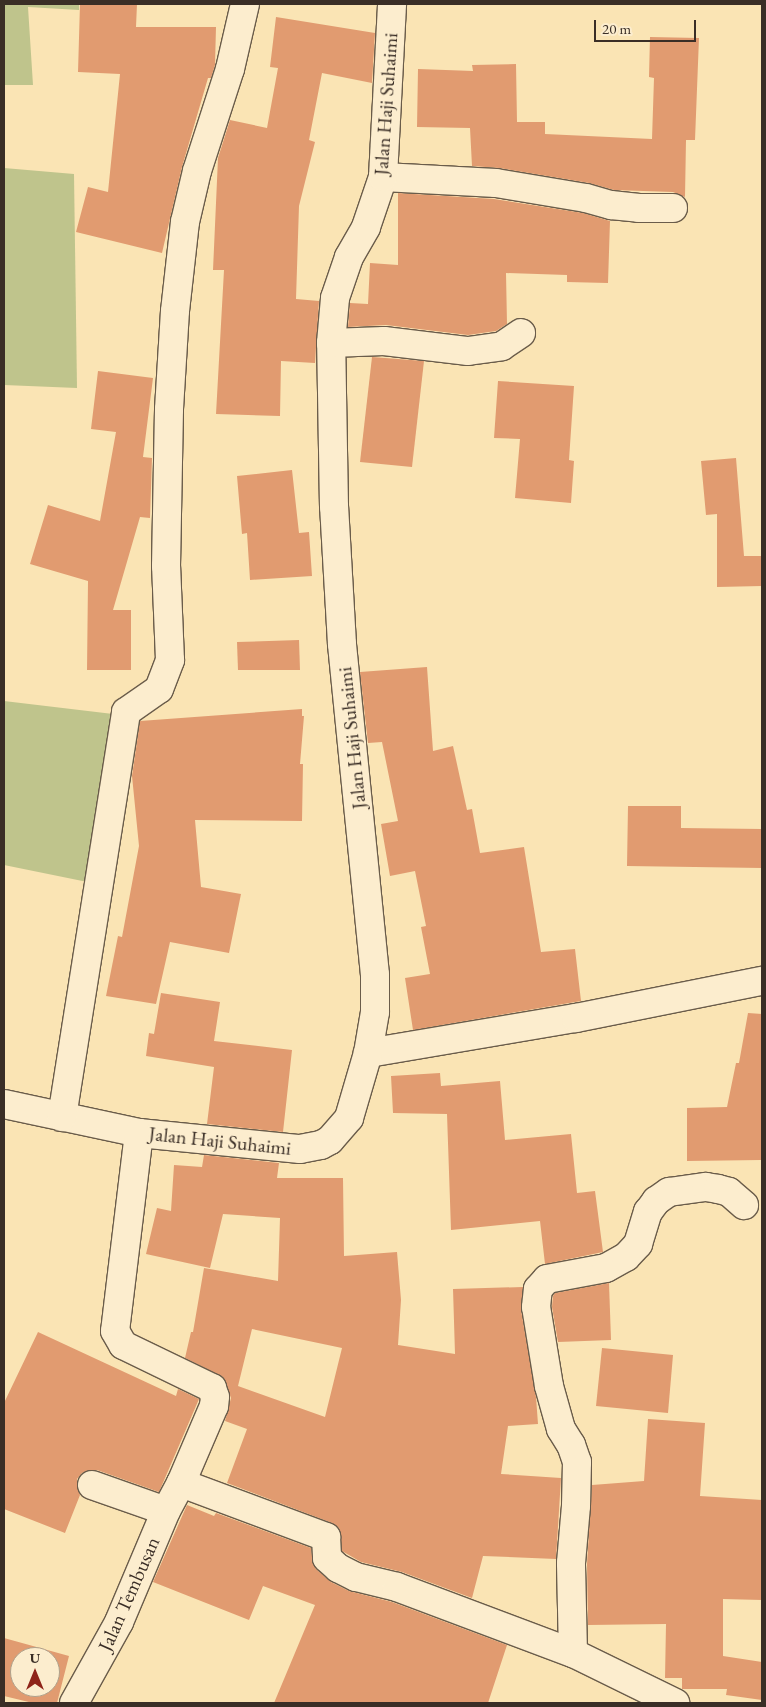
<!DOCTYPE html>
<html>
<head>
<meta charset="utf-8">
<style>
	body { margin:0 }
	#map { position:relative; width:766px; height:1707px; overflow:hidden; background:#fae4b4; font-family:"EB Garamond",serif }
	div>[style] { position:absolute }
	.green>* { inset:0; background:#bfc48c }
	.building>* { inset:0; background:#e19b70 }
	.roads { filter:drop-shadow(1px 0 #6a5c4a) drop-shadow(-1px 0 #6a5c4a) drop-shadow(0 1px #6a5c4a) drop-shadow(0 -1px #6a5c4a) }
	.street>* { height:28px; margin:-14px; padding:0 14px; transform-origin:14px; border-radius:14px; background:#fcedce }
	span { translate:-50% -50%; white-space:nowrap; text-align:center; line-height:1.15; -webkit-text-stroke:4px #fcedce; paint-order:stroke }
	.street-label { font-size:20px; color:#3a2e26 }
	.frame { position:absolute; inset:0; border:5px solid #3a2e26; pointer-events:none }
	.north { position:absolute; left:10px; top:1647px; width:50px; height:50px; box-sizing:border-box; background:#fcedce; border:1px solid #aea18b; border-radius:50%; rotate:0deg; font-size:14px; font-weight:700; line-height:20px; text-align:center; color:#3a2e26 }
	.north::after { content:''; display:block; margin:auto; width:18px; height:22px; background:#8f2418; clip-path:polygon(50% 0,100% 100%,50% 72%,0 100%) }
	.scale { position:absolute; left:594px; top:20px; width:102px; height:22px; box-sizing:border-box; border:2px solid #3a2e26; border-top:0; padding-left:6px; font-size:15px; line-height:18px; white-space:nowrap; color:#3a2e26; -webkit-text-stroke:4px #fcedce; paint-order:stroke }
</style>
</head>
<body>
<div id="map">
	<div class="green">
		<i style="clip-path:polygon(4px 4px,79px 4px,79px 10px,28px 7px,33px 85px,4px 85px)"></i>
		<i style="clip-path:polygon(4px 168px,74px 174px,77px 388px,4px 385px)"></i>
		<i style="clip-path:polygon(4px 701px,113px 714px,107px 886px,4px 865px)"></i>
	</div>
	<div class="building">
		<i style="clip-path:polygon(80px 4px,137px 4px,136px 27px,216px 27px,215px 65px,211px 78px,208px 78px,182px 167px,162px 253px,76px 232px,88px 187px,108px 192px,120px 74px,78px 72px)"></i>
		<i style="clip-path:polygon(276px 17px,375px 33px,372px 83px,322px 73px,309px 140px,315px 142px,299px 206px,296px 299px,319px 301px,315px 363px,281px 361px,280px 416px,216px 414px,224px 270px,213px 270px,218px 158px,230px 120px,267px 128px,278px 68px,270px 67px)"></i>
		<i style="clip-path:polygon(650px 37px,699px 38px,695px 140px,686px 140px,685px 197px,673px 192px,614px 190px,589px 183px,499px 168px,472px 166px,470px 128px,417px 127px,418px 69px,473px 71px,472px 65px,516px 64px,517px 122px,545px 122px,545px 134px,652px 139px,654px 78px,649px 77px)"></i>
		<i style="clip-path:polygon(398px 193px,494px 199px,583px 213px,610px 221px,608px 283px,567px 282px,567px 275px,506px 273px,507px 324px,496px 331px,468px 335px,386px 325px,348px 327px,350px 303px,368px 304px,370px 263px,398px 265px)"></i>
		<i style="clip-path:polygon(372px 357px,424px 361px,412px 467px,360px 462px)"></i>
		<i style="clip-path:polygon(98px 371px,153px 378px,143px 457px,152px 458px,150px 518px,140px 517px,113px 610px,131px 610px,131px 670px,87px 670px,88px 581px,30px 564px,48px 505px,100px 521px,116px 432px,91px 429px)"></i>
		<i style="clip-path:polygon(498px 381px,574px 386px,569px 460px,574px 461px,571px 503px,515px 498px,520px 439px,494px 438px)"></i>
		<i style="clip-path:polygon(736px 458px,744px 556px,762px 556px,762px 586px,717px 587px,717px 514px,706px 515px,701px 461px)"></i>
		<i style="clip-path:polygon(292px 470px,299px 533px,309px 532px,312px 576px,250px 580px,247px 533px,242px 534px,237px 476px)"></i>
		<i style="clip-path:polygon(299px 640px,300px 670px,238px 670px,237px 642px)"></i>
		<i style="clip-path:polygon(427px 667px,433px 751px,453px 746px,467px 810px,472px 809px,480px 853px,524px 847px,541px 952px,575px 949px,581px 1001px,413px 1030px,405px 978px,430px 974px,421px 927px,426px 926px,415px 871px,390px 876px,381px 824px,398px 821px,382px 742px,368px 743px,360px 672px)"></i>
		<i style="clip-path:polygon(302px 709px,302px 716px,304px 716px,300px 764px,303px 764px,302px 821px,195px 820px,201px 887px,241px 894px,229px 953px,170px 942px,156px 1004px,106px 996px,118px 936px,122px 937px,139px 846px,132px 776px,140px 721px)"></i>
		<i style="clip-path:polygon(628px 806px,681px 806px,681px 828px,762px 829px,762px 868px,627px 866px)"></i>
		<i style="clip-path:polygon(161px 993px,220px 1002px,214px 1041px,292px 1050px,283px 1132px,207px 1124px,214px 1067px,146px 1056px,149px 1033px,154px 1034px)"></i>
		<i style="clip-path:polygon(748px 1013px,762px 1014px,761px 1160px,687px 1161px,687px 1108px,727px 1107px,736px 1063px,739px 1063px)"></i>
		<i style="clip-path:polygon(440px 1073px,441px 1086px,500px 1081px,505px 1140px,571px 1134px,577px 1193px,595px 1191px,603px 1252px,545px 1264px,540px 1221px,451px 1230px,447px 1114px,393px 1113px,391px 1076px)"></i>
		<i style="clip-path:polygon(evenodd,204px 1155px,279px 1163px,277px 1178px,343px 1178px,344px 1256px,397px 1252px,401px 1300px,398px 1345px,455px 1354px,453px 1289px,523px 1287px,521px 1310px,536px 1397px,538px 1424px,508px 1426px,501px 1474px,561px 1478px,556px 1559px,483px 1556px,472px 1598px,402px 1572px,361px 1562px,342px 1551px,339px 1528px,332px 1523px,227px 1483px,247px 1429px,225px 1421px,231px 1398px,223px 1377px,185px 1358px,191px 1332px,193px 1332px,204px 1268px,278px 1281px,280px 1218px,223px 1214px,210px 1268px,146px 1254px,157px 1208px,171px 1211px,174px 1165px,202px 1167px,204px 1155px,252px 1329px,342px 1348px,325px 1417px,238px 1386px,252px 1329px)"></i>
		<i style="clip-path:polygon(609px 1283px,611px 1340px,558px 1342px,552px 1307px,553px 1296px,555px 1293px)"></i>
		<i style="clip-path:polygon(38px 1332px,176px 1396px,178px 1389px,199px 1399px,159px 1492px,97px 1470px,89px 1470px,82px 1473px,77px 1479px,77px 1487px,80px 1495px,65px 1533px,4px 1509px,4px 1403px)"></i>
		<i style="clip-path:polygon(602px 1348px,673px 1355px,668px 1413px,596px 1406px)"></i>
		<i style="clip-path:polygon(648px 1419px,705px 1423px,700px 1496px,762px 1500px,762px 1600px,723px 1599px,723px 1656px,762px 1662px,762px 1700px,726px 1695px,727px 1689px,682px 1689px,682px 1678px,665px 1678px,666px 1624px,588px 1625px,587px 1564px,592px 1485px,644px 1481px)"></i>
		<i style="clip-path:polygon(187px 1505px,214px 1516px,216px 1513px,311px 1548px,313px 1564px,316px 1569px,331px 1582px,349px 1591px,392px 1602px,507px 1645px,488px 1703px,274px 1703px,315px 1605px,263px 1586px,249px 1620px,153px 1582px)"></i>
		<i style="clip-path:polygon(evenodd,4px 1638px,69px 1656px,57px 1703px,33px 1703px,4px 1696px,4px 1638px,20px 1657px,50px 1657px,50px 1687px,20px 1687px,20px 1657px)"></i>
	</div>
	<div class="roads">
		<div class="street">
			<i style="left:383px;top:177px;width:113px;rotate:3deg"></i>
			<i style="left:496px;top:183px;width:91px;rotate:9.5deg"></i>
			<i style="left:586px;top:198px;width:26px;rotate:16deg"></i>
			<i style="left:611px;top:205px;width:28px;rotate:6deg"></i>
			<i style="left:639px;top:208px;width:34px"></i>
			<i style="left:331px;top:343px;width:53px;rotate:-2.2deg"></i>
			<i style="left:384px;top:341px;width:85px;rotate:6.8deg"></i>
			<i style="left:468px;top:351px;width:34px;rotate:-8deg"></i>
			<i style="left:502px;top:346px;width:23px;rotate:-34deg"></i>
			<i style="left:368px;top:1053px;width:211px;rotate:-9.6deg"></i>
			<i style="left:576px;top:1018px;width:190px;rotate:-11.3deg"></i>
			<i style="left:4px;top:1104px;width:138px;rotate:12.1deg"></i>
			<i style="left:139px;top:1133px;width:162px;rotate:5.7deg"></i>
			<i style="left:300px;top:1149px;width:21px;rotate:-11deg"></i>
			<i style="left:321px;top:1145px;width:10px;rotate:-29deg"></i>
			<i style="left:330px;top:1140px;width:29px;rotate:-49deg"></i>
			<i style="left:349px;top:1118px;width:68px;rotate:-73.7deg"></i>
			<i style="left:368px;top:1053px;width:42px;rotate:-80.3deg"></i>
			<i style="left:375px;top:1012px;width:37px;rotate:-90deg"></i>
			<i style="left:375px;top:975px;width:333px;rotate:-95.7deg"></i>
			<i style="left:342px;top:644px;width:137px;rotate:-93.3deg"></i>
			<i style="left:334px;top:507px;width:164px;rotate:-91deg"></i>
			<i style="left:331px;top:343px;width:45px;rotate:-84.9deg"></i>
			<i style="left:335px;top:298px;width:43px;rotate:-71.1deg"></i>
			<i style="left:349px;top:257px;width:34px;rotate:-60deg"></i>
			<i style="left:366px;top:227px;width:53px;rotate:-71.2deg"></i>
			<i style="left:383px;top:177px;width:173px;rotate:-87deg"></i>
			<i style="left:62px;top:1117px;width:410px;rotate:-81deg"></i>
			<i style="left:126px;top:712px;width:40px;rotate:-34.9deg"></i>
			<i style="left:159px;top:689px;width:31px;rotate:-69deg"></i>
			<i style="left:170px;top:660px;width:94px;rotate:-92.4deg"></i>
			<i style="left:166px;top:566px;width:157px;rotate:-88.9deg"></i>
			<i style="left:169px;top:409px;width:98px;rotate:-86.5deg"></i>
			<i style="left:175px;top:311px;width:90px;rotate:-83.6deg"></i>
			<i style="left:185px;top:222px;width:52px;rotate:-76.8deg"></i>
			<i style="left:197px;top:171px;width:107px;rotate:-72.1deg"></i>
			<i style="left:230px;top:69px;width:67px;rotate:-77deg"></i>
			<i style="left:139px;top:1133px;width:199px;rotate:96.9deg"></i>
			<i style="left:115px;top:1331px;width:16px;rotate:60deg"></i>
			<i style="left:123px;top:1345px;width:99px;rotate:25.8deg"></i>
			<i style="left:212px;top:1388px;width:9px;rotate:72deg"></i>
			<i style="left:215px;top:1397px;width:9px;rotate:96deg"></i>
			<i style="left:214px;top:1406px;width:84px;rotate:113.2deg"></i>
			<i style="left:181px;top:1483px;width:155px;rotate:20.4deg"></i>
			<i style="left:326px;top:1537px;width:21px;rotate:87deg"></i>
			<i style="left:327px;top:1558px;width:15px;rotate:42deg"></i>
			<i style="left:338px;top:1568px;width:20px;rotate:27deg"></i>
			<i style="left:356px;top:1577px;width:42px;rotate:13.7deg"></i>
			<i style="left:397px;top:1587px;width:188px;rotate:20.6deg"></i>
			<i style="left:573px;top:1653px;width:114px;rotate:26.1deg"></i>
			<i style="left:92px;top:1485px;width:78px;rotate:19.4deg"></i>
			<i style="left:573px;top:1653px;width:90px;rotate:-91.3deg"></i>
			<i style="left:571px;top:1563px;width:57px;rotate:-85deg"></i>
			<i style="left:576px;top:1506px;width:44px;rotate:-88.7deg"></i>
			<i style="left:577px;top:1462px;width:18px;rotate:-109deg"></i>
			<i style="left:571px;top:1445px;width:19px;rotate:-122deg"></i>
			<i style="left:561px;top:1429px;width:45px;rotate:-105.6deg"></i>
			<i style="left:549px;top:1386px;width:80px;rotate:-99.3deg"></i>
			<i style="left:536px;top:1307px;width:18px;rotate:-84deg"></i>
			<i style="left:538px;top:1289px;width:13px;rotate:-48deg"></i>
			<i style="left:547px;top:1279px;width:60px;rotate:-10.6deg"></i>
			<i style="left:606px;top:1268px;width:23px;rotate:-29deg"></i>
			<i style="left:626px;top:1257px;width:18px;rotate:-47deg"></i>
			<i style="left:638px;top:1244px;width:34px;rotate:-73deg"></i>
			<i style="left:648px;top:1212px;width:14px;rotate:-54deg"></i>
			<i style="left:656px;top:1201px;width:16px;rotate:-35deg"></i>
			<i style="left:669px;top:1192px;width:37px;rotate:-8deg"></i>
			<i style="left:706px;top:1187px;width:12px;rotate:9deg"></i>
			<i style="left:718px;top:1189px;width:11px;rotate:15deg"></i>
			<i style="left:729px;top:1192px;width:20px;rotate:41deg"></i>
			<i style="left:74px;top:1703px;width:93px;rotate:-60.9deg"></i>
			<i style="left:119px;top:1622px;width:121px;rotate:-67.1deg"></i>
			<i style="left:166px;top:1511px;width:32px;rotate:-62deg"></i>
		</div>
	</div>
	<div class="street-label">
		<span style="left:386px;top:104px;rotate:-86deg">Jalan Haji Suhaimi</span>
		<span style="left:352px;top:738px;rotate:-96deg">Jalan Haji Suhaimi</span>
		<span style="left:220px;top:1141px;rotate:6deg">Jalan Haji Suhaimi</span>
		<span style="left:129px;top:1594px;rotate:-66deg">Jalan Tembusan</span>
	</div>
	<div class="frame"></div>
	<div class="north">U</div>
	<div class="scale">20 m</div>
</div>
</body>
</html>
